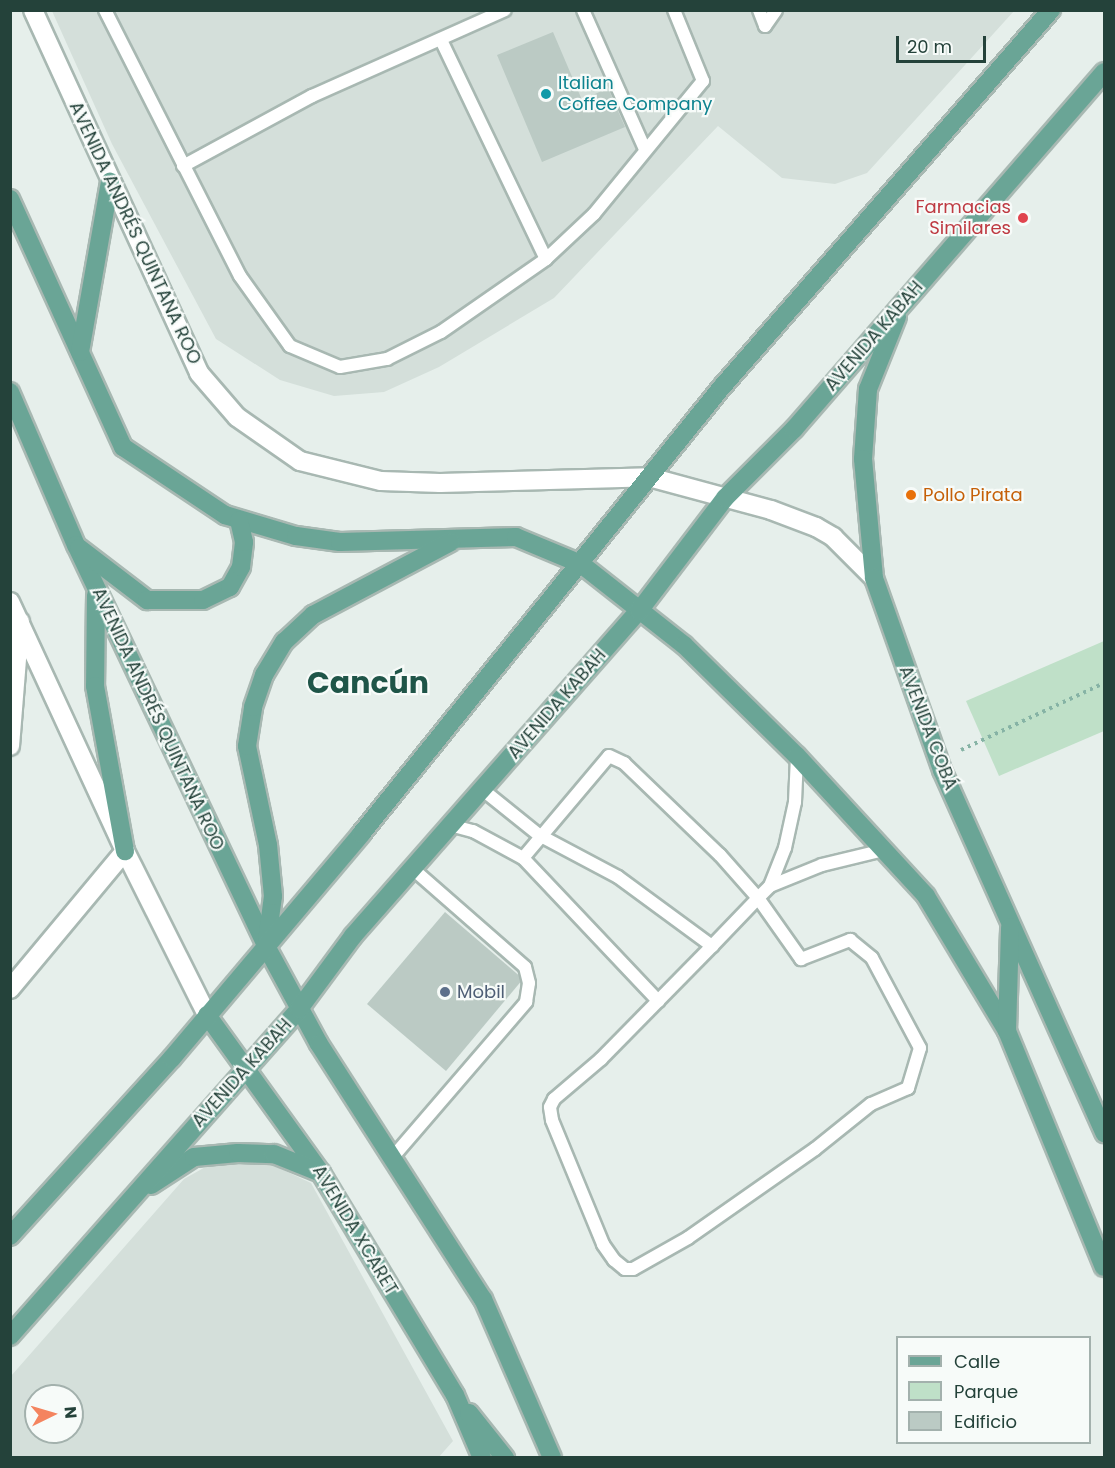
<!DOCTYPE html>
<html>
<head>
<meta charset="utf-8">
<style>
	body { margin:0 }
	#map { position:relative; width:1115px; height:1468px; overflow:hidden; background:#e6efeb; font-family:Poppins,sans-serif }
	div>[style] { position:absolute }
	.built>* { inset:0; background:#d4dfda }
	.green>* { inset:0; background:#bfe0c8 }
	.building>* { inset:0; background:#bbcac4 }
	.path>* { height:4px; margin-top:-2px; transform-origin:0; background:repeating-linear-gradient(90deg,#86b3a5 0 3px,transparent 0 7.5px) }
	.roads { filter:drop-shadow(2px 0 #a8b8b2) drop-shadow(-2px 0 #a8b8b2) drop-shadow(0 2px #a8b8b2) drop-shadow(0 -2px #a8b8b2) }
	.service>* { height:12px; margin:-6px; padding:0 6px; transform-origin:6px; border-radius:6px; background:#fff }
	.minor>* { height:18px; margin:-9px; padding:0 9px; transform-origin:9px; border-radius:9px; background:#fff }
	.tertiary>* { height:18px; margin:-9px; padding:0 9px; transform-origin:9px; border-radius:9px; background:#fff }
	.primary>* { height:18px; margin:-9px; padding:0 9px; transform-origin:9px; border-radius:9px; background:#6aa596 }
	.dots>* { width:16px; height:16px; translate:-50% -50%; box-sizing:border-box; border:3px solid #f7fbf9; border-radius:50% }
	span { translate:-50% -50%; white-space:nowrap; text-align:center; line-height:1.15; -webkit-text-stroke:4.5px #f7fbf9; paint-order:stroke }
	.culture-label { font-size:18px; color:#0d838f }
	.left { translate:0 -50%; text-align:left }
	.health-label { font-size:18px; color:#be3a42 }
	.right { translate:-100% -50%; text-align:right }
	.street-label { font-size:18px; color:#24423a }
	.food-label { font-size:18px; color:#c56008 }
	.service-label { font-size:18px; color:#4e5e75 }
	.town-label { font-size:30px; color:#1f5548; font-weight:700 }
	.frame { position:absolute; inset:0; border:12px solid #24423a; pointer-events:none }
	.legend { position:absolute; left:896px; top:1336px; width:195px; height:108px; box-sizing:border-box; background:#f7fbf9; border:2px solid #a3b1ad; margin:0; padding:8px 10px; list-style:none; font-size:18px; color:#24423a }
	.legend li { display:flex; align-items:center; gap:12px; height:30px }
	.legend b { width:30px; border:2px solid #a3b1ad }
	.north { position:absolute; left:24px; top:1384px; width:60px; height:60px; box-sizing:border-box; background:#f7fbf9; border:2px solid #a3b1ad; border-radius:50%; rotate:85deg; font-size:16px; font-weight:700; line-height:24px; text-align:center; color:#24423a }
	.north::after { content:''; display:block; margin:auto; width:21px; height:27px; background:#f4845f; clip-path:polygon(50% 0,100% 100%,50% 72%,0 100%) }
	.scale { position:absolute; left:896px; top:36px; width:90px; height:27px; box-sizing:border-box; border:3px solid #24423a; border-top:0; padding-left:8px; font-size:18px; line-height:21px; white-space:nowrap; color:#24423a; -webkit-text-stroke:4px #f7fbf9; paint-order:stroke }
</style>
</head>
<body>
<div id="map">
	<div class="built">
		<i style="clip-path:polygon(52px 11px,1014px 11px,867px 173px,835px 184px,782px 178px,718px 126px,554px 298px,439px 367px,384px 392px,334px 396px,280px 380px,216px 339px,112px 144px)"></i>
		<i style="clip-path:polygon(evenodd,264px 1161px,311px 1183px,453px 1441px,438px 1458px,11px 1458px,11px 1376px,184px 1179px,209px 1165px,264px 1161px,36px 1396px,72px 1396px,72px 1432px,36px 1432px,36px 1396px)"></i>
	</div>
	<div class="green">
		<i style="clip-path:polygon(1104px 641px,1104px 731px,999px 776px,966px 701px)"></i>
	</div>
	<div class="building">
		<i style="clip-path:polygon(553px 32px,582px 100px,608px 88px,625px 127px,542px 162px,497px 55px)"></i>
		<i style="clip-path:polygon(445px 912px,523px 979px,446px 1071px,367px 1004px)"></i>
	</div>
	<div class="path">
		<i style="left:961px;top:750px;width:158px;rotate:-25.1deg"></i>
	</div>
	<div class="roads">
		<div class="service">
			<i style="left:105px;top:10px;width:298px;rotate:63.1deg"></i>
			<i style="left:240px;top:276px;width:86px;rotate:54.5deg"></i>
			<i style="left:290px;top:346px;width:54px;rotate:22.8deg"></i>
			<i style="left:340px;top:367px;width:48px;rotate:-9.7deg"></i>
			<i style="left:387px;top:359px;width:60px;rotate:-26.6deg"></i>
			<i style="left:441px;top:332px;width:128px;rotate:-34.8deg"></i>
			<i style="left:546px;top:259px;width:66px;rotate:-43.2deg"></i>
			<i style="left:594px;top:214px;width:172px;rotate:-50.7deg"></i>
			<i style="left:703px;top:81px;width:77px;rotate:-112.2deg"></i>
			<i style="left:583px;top:10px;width:152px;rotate:66deg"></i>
			<i style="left:759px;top:10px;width:17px;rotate:69deg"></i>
			<i style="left:765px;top:26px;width:19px;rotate:-55deg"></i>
			<i style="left:441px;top:40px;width:243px;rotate:64.4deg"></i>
			<i style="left:183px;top:166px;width:147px;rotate:-28.5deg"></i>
			<i style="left:312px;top:96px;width:211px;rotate:-24deg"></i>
			<i style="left:483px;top:790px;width:72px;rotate:38.8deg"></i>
			<i style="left:539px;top:835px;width:89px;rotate:28deg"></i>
			<i style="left:618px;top:877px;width:117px;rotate:36.3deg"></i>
			<i style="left:450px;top:825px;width:24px;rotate:15deg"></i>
			<i style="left:473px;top:831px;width:57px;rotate:28.4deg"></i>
			<i style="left:523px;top:858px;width:197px;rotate:46.6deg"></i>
			<i style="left:523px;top:858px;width:133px;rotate:-49.9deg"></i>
			<i style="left:609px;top:756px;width:17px;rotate:25deg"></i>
			<i style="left:624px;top:763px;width:133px;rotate:43.8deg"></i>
			<i style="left:720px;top:855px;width:57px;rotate:48.5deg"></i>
			<i style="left:758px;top:898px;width:75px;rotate:54.8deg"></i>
			<i style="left:801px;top:959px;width:53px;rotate:-21.2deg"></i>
			<i style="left:850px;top:940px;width:28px;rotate:39deg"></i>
			<i style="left:872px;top:958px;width:102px;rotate:61.9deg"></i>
			<i style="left:920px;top:1048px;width:42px;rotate:106.7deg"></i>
			<i style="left:908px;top:1088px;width:40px;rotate:156.6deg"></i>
			<i style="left:871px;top:1104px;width:72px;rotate:141.2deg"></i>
			<i style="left:815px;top:1149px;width:155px;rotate:145deg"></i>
			<i style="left:688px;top:1238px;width:63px;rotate:150.6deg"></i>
			<i style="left:633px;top:1269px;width:8px;rotate:180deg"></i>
			<i style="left:625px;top:1269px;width:14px;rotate:-141deg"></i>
			<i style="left:614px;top:1260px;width:19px;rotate:-125deg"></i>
			<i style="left:603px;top:1244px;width:134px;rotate:-112.4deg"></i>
			<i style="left:552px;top:1120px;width:13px;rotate:-99deg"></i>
			<i style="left:550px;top:1107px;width:9px;rotate:-63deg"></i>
			<i style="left:554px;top:1099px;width:62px;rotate:-40.4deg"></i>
			<i style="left:601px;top:1059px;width:158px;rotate:-45.5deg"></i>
			<i style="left:712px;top:946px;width:66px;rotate:-46.2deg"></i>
			<i style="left:758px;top:898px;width:17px;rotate:-45deg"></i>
			<i style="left:770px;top:886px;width:41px;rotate:-68.5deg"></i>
			<i style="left:785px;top:848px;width:47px;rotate:-77.7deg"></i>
			<i style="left:795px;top:802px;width:46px;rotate:-87.5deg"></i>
			<i style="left:770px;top:886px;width:56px;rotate:-22deg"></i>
			<i style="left:822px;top:865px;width:64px;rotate:-13.6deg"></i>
			<i style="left:392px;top:1158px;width:206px;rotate:-49.3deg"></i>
			<i style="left:526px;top:1002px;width:19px;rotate:-81deg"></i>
			<i style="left:529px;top:983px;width:16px;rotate:-104deg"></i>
			<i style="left:525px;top:967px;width:150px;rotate:-138.8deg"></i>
		</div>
		<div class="minor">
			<i style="left:10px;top:746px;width:125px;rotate:-85.4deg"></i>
			<i style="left:10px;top:989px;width:180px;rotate:-50.2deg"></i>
		</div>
		<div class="tertiary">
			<i style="left:33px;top:10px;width:399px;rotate:65.4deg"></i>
			<i style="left:199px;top:373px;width:58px;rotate:49.2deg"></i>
			<i style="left:237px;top:417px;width:77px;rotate:34.9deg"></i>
			<i style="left:300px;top:461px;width:83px;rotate:13.9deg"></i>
			<i style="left:381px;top:481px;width:59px;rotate:1.9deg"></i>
			<i style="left:440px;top:483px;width:209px;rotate:-1.6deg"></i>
			<i style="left:649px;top:477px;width:126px;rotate:15.1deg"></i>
			<i style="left:771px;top:510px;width:48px;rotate:20.7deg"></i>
			<i style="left:816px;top:527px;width:20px;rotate:30deg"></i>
			<i style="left:833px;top:537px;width:58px;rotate:45deg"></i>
			<i style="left:10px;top:602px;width:274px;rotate:65.2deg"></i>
			<i style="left:125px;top:851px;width:183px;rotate:63.4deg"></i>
		</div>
		<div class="primary">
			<i style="left:10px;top:199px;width:273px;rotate:65.5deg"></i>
			<i style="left:123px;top:447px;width:123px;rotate:33.7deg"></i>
			<i style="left:225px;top:515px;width:74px;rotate:16.5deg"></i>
			<i style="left:296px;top:536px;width:44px;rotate:7.8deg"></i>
			<i style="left:340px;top:542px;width:176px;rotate:-1.6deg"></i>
			<i style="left:516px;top:537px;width:70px;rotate:22.6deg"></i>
			<i style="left:581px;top:564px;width:131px;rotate:38.2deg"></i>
			<i style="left:684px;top:645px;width:158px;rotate:44.5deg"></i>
			<i style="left:797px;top:756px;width:190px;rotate:47.3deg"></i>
			<i style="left:926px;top:896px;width:157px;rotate:59deg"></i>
			<i style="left:1007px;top:1031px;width:255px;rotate:67.7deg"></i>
			<i style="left:897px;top:317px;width:78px;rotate:111.9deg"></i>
			<i style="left:868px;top:389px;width:70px;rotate:94.1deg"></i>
			<i style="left:863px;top:459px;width:120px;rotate:84.7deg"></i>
			<i style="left:874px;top:578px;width:204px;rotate:70.5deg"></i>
			<i style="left:942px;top:770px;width:398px;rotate:65.9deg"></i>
			<i style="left:80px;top:352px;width:173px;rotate:-80deg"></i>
			<i style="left:10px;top:392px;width:167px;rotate:66.7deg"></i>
			<i style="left:76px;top:545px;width:444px;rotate:64.6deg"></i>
			<i style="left:266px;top:946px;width:111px;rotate:61.6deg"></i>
			<i style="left:319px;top:1044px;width:303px;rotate:57.3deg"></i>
			<i style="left:483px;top:1299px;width:173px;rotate:66.5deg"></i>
			<i style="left:79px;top:548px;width:86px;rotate:37.4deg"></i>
			<i style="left:147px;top:600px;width:56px"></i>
			<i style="left:203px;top:600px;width:30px;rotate:-26deg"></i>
			<i style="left:230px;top:587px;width:23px;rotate:-61deg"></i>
			<i style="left:241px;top:567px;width:25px;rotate:-83deg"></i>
			<i style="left:244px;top:542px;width:22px;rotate:-103deg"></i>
			<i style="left:96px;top:595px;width:91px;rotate:90.6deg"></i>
			<i style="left:95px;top:686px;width:168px;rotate:79.7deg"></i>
			<i style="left:267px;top:941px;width:45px;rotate:-82.4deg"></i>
			<i style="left:273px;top:896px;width:51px;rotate:-95.6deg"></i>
			<i style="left:268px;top:845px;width:101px;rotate:-102deg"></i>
			<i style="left:247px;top:746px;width:39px;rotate:-81deg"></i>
			<i style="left:253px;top:707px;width:34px;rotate:-71deg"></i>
			<i style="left:264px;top:675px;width:39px;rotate:-59deg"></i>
			<i style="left:284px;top:642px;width:40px;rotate:-43deg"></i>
			<i style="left:313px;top:615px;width:156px;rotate:-27.9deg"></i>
			<i style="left:207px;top:1015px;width:195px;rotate:54.2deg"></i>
			<i style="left:321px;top:1173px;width:259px;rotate:58.9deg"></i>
			<i style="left:455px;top:1395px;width:69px;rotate:66.8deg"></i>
			<i style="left:1007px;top:1031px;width:104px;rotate:-88.3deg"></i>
			<i style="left:151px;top:1185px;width:51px;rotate:-33.1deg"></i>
			<i style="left:194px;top:1157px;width:44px;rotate:-5.2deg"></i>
			<i style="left:238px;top:1153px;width:36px;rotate:2deg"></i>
			<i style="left:274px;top:1154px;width:51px;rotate:22deg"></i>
			<i style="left:10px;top:1236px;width:241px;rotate:-47.7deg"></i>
			<i style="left:172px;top:1058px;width:293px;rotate:-49.8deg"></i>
			<i style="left:361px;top:834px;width:573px;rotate:-51.09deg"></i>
			<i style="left:721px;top:388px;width:502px;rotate:-48.88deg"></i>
			<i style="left:10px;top:1336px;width:436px;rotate:-48.5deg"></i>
			<i style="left:299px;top:1009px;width:91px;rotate:-53.5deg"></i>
			<i style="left:353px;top:936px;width:433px;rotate:-48.7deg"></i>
			<i style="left:639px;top:611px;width:142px;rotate:-52.7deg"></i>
			<i style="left:725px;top:498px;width:98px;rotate:-45deg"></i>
			<i style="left:794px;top:429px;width:473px;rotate:-49deg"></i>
			<i style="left:469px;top:1413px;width:58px;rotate:51.3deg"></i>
		</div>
	</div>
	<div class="dots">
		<i style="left:546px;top:94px;background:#0f9aa8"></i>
		<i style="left:1023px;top:218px;background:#e0444e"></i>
		<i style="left:911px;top:495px;background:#e8710a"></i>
		<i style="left:445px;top:992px;background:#5c6f8a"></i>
	</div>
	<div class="culture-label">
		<span class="left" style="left:558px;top:94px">Italian<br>Coffee Company</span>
	</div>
	<div class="health-label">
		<span class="right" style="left:1011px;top:218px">Farmacias<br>Similares</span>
	</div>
	<div class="street-label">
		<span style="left:135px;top:233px;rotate:65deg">AVENIDA ANDRÉS QUINTANA ROO</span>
		<span style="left:874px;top:336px;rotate:-49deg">AVENIDA KABAH</span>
		<span style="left:557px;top:704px;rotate:-49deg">AVENIDA KABAH</span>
		<span style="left:158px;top:719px;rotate:65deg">AVENIDA ANDRÉS QUINTANA ROO</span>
		<span style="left:928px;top:728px;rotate:69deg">AVENIDA COBÁ</span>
		<span style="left:242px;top:1073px;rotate:-48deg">AVENIDA KABAH</span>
		<span style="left:355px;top:1230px;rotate:59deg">AVENIDA XCARET</span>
	</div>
	<div class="food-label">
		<span class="left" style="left:923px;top:495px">Pollo Pirata</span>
	</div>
	<div class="service-label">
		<span class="left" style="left:457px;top:992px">Mobil</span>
	</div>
	<div class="town-label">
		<span style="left:368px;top:683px">Cancún</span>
	</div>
	<div class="frame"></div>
	<ul class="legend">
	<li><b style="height:8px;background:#6aa596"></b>Calle</li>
	<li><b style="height:16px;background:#bfe0c8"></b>Parque</li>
	<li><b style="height:16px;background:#bbcac4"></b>Edificio</li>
	</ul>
	<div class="north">N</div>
	<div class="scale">20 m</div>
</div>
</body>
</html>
